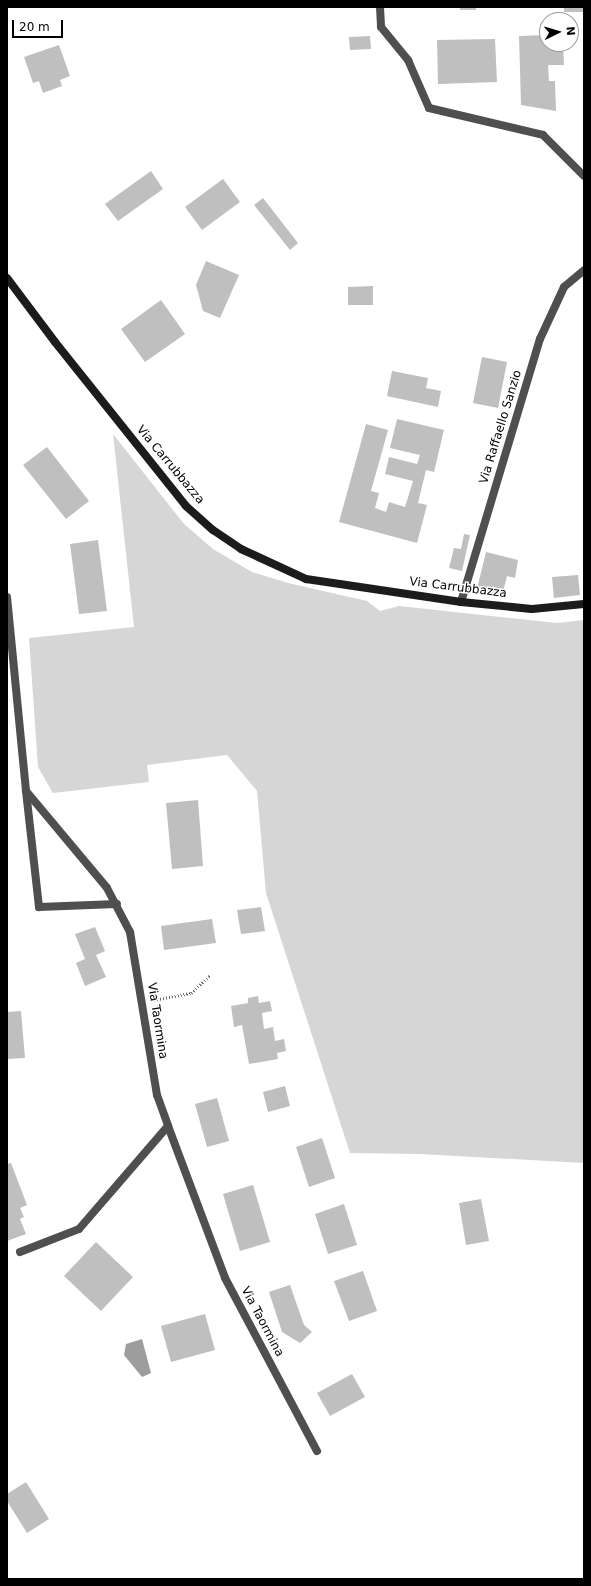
<!DOCTYPE html>
<html>
<head>
<meta charset="utf-8">
<style>
	body { margin:0 }
	#map { position:relative; width:591px; height:1586px; overflow:hidden; background:#fff; font-family:"DejaVu Sans",sans-serif }
	div>[style] { position:absolute }
	.green>* { inset:0; background:#d6d6d6 }
	.water>* { inset:0; background:#9d9d9d }
	.building>* { inset:0; background:#bfbfbf }
	.path>* { height:2.5px; margin-top:-1.25px; transform-origin:0; background:repeating-linear-gradient(90deg,#717171 0 1px,transparent 0 3px) }
	.street>* { height:8px; margin:-4px; padding:0 4px; transform-origin:4px; border-radius:4px; background:#4f4f4f }
	.secondary>* { height:8px; margin:-4px; padding:0 4px; transform-origin:4px; border-radius:4px; background:#1c1c1c }
	span { translate:-50% -50%; white-space:nowrap; text-align:center; line-height:1.15; -webkit-text-stroke:3px #fff; paint-order:stroke }
	.street-label { font-size:12px; color:#000 }
	.frame { position:absolute; inset:0; border:8px solid #000; pointer-events:none }
	.north { position:absolute; left:539px; top:12px; width:40px; height:40px; box-sizing:border-box; background:#fff; border:1px solid #999; border-radius:50%; rotate:85deg; font-size:11px; font-weight:700; line-height:16px; text-align:center; color:#000 }
	.north::after { content:''; display:block; margin:auto; width:14px; height:18px; background:#000; clip-path:polygon(50% 0,100% 100%,50% 72%,0 100%) }
	.scale { position:absolute; left:12px; top:20px; width:51px; height:18px; box-sizing:border-box; border:2px solid #000; border-top:0; padding-left:5px; font-size:12px; line-height:14px; white-space:nowrap; color:#000; -webkit-text-stroke:3px #fff; paint-order:stroke }
</style>
</head>
<body>
<div id="map">
	<div class="green">
		<i style="clip-path:polygon(113px 434px,184px 524px,213px 549px,252px 572px,288px 583px,367px 601px,380px 611px,399px 606px,557px 623px,584px 620px,584px 1163px,419px 1154px,350px 1153px,266px 893px,257px 791px,227px 755px,147px 765px,149px 782px,53px 793px,38px 767px,29px 638px,134px 627px)"></i>
	</div>
	<div class="water">
		<i style="clip-path:polygon(142px 1339px,151px 1373px,142px 1377px,124px 1355px,126px 1344px)"></i>
	</div>
	<div class="building">
		<i style="clip-path:polygon(460px 7px,476px 7px,476px 10px,460px 10px)"></i>
		<i style="clip-path:polygon(564px 7px,584px 7px,584px 12px,564px 12px)"></i>
		<i style="clip-path:polygon(547px 35px,547px 44px,563px 44px,564px 65px,548px 65px,549px 81px,555px 81px,556px 111px,521px 105px,519px 36px)"></i>
		<i style="clip-path:polygon(370px 36px,371px 49px,350px 50px,349px 37px)"></i>
		<i style="clip-path:polygon(495px 39px,497px 82px,438px 84px,437px 40px)"></i>
		<i style="clip-path:polygon(59px 45px,70px 76px,60px 80px,62px 86px,43px 93px,39px 81px,33px 83px,24px 57px)"></i>
		<i style="clip-path:polygon(151px 171px,163px 189px,118px 221px,105px 204px)"></i>
		<i style="clip-path:polygon(223px 179px,240px 202px,202px 230px,185px 207px)"></i>
		<i style="clip-path:polygon(263px 198px,298px 243px,290px 250px,254px 205px)"></i>
		<i style="clip-path:polygon(206px 261px,239px 275px,220px 318px,203px 311px,196px 285px)"></i>
		<i style="clip-path:polygon(373px 286px,373px 305px,348px 305px,348px 287px)"></i>
		<i style="clip-path:polygon(161px 300px,185px 334px,145px 362px,121px 329px)"></i>
		<i style="clip-path:polygon(482px 357px,507px 362px,498px 408px,473px 403px)"></i>
		<i style="clip-path:polygon(392px 371px,428px 378px,426px 388px,441px 391px,438px 407px,387px 396px)"></i>
		<i style="clip-path:polygon(397px 419px,444px 430px,434px 472px,426px 470px,418px 503px,427px 505px,417px 543px,339px 522px,366px 424px,388px 430px,371px 491px,379px 493px,375px 508px,386px 512px,389px 502px,405px 507px,413px 481px,385px 474px,389px 457px,417px 464px,420px 455px,390px 448px)"></i>
		<i style="clip-path:polygon(47px 447px,89px 501px,66px 519px,23px 465px)"></i>
		<i style="clip-path:polygon(464px 534px,470px 535px,462px 571px,449px 568px,454px 548px,461px 549px)"></i>
		<i style="clip-path:polygon(98px 540px,107px 611px,79px 614px,70px 544px)"></i>
		<i style="clip-path:polygon(486px 552px,518px 560px,515px 578px,507px 576px,502px 596px,476px 593px)"></i>
		<i style="clip-path:polygon(578px 575px,580px 595px,554px 598px,552px 577px)"></i>
		<i style="clip-path:polygon(198px 800px,203px 866px,172px 869px,166px 803px)"></i>
		<i style="clip-path:polygon(261px 907px,265px 931px,241px 934px,237px 910px)"></i>
		<i style="clip-path:polygon(212px 919px,216px 943px,164px 950px,161px 926px)"></i>
		<i style="clip-path:polygon(95px 927px,105px 951px,96px 955px,106px 977px,85px 986px,76px 963px,85px 959px,75px 934px)"></i>
		<i style="clip-path:polygon(258px 996px,259px 1003px,270px 1001px,272px 1011px,262px 1013px,264px 1029px,273px 1027px,275px 1041px,284px 1039px,286px 1051px,277px 1053px,278px 1059px,249px 1064px,242px 1025px,234px 1027px,231px 1006px,248px 1003px,248px 998px)"></i>
		<i style="clip-path:polygon(21px 1011px,25px 1058px,7px 1059px,7px 1012px)"></i>
		<i style="clip-path:polygon(285px 1086px,290px 1106px,268px 1112px,263px 1092px)"></i>
		<i style="clip-path:polygon(217px 1098px,229px 1141px,207px 1147px,195px 1104px)"></i>
		<i style="clip-path:polygon(322px 1138px,335px 1178px,309px 1187px,296px 1147px)"></i>
		<i style="clip-path:polygon(11px 1163px,27px 1205px,20px 1208px,24px 1217px,20px 1219px,26px 1234px,7px 1241px,7px 1164px)"></i>
		<i style="clip-path:polygon(253px 1185px,270px 1242px,240px 1251px,223px 1194px)"></i>
		<i style="clip-path:polygon(481px 1199px,489px 1241px,466px 1245px,459px 1203px)"></i>
		<i style="clip-path:polygon(344px 1204px,357px 1245px,328px 1254px,315px 1214px)"></i>
		<i style="clip-path:polygon(96px 1242px,133px 1277px,101px 1311px,64px 1276px)"></i>
		<i style="clip-path:polygon(363px 1271px,377px 1311px,349px 1321px,334px 1281px)"></i>
		<i style="clip-path:polygon(290px 1285px,304px 1325px,312px 1332px,300px 1343px,282px 1332px,269px 1292px)"></i>
		<i style="clip-path:polygon(205px 1314px,215px 1350px,171px 1362px,161px 1326px)"></i>
		<i style="clip-path:polygon(352px 1374px,365px 1397px,330px 1416px,317px 1393px)"></i>
		<i style="clip-path:polygon(26px 1482px,49px 1519px,27px 1533px,7px 1501px,7px 1494px)"></i>
	</div>
	<div class="path">
		<i style="left:154px;top:1000px;width:38px;rotate:-11deg"></i>
		<i style="left:191px;top:993px;width:26px;rotate:-43deg"></i>
	</div>
	<div class="street">
		<i style="left:380px;top:7px;width:20px;rotate:87deg"></i>
		<i style="left:381px;top:27px;width:43px;rotate:50.7deg"></i>
		<i style="left:408px;top:60px;width:52px;rotate:66.4deg"></i>
		<i style="left:429px;top:108px;width:117px;rotate:13.3deg"></i>
		<i style="left:543px;top:135px;width:58px;rotate:45deg"></i>
		<i style="left:7px;top:597px;width:195px;rotate:84.4deg"></i>
		<i style="left:26px;top:791px;width:126px;rotate:50.1deg"></i>
		<i style="left:107px;top:888px;width:50px;rotate:62.4deg"></i>
		<i style="left:130px;top:932px;width:165px;rotate:80.6deg"></i>
		<i style="left:157px;top:1095px;width:33px;rotate:70deg"></i>
		<i style="left:168px;top:1126px;width:162px;rotate:69.4deg"></i>
		<i style="left:225px;top:1278px;width:196px;rotate:62deg"></i>
		<i style="left:461px;top:602px;width:275px;rotate:-73.3deg"></i>
		<i style="left:540px;top:339px;width:57px;rotate:-65.2deg"></i>
		<i style="left:564px;top:287px;width:26px;rotate:-40deg"></i>
		<i style="left:26px;top:791px;width:117px;rotate:83.6deg"></i>
		<i style="left:39px;top:907px;width:78px;rotate:-2.2deg"></i>
		<i style="left:20px;top:1252px;width:63px;rotate:-21.3deg"></i>
		<i style="left:79px;top:1229px;width:136px;rotate:-49.2deg"></i>
	</div>
	<div class="secondary">
		<i style="left:7px;top:278px;width:80px;rotate:53.1deg"></i>
		<i style="left:55px;top:342px;width:210px;rotate:51.4deg"></i>
		<i style="left:186px;top:506px;width:36px;rotate:42deg"></i>
		<i style="left:213px;top:530px;width:34px;rotate:34deg"></i>
		<i style="left:241px;top:549px;width:72px;rotate:24.8deg"></i>
		<i style="left:306px;top:579px;width:157px;rotate:8.4deg"></i>
		<i style="left:461px;top:602px;width:71px;rotate:5.6deg"></i>
		<i style="left:532px;top:609px;width:52px;rotate:-5.5deg"></i>
	</div>
	<div class="street-label">
		<span style="left:501px;top:427px;rotate:-73deg">Via Raffaello Sanzio</span>
		<span style="left:170px;top:465px;rotate:50deg">Via Carrubbazza</span>
		<span style="left:458px;top:588px;rotate:7deg">Via Carrubbazza</span>
		<span style="left:157px;top:1021px;rotate:81deg">Via Taormina</span>
		<span style="left:262px;top:1322px;rotate:62deg">Via Taormina</span>
	</div>
	<div class="frame"></div>
	<div class="north">N</div>
	<div class="scale">20 m</div>
</div>
</body>
</html>
